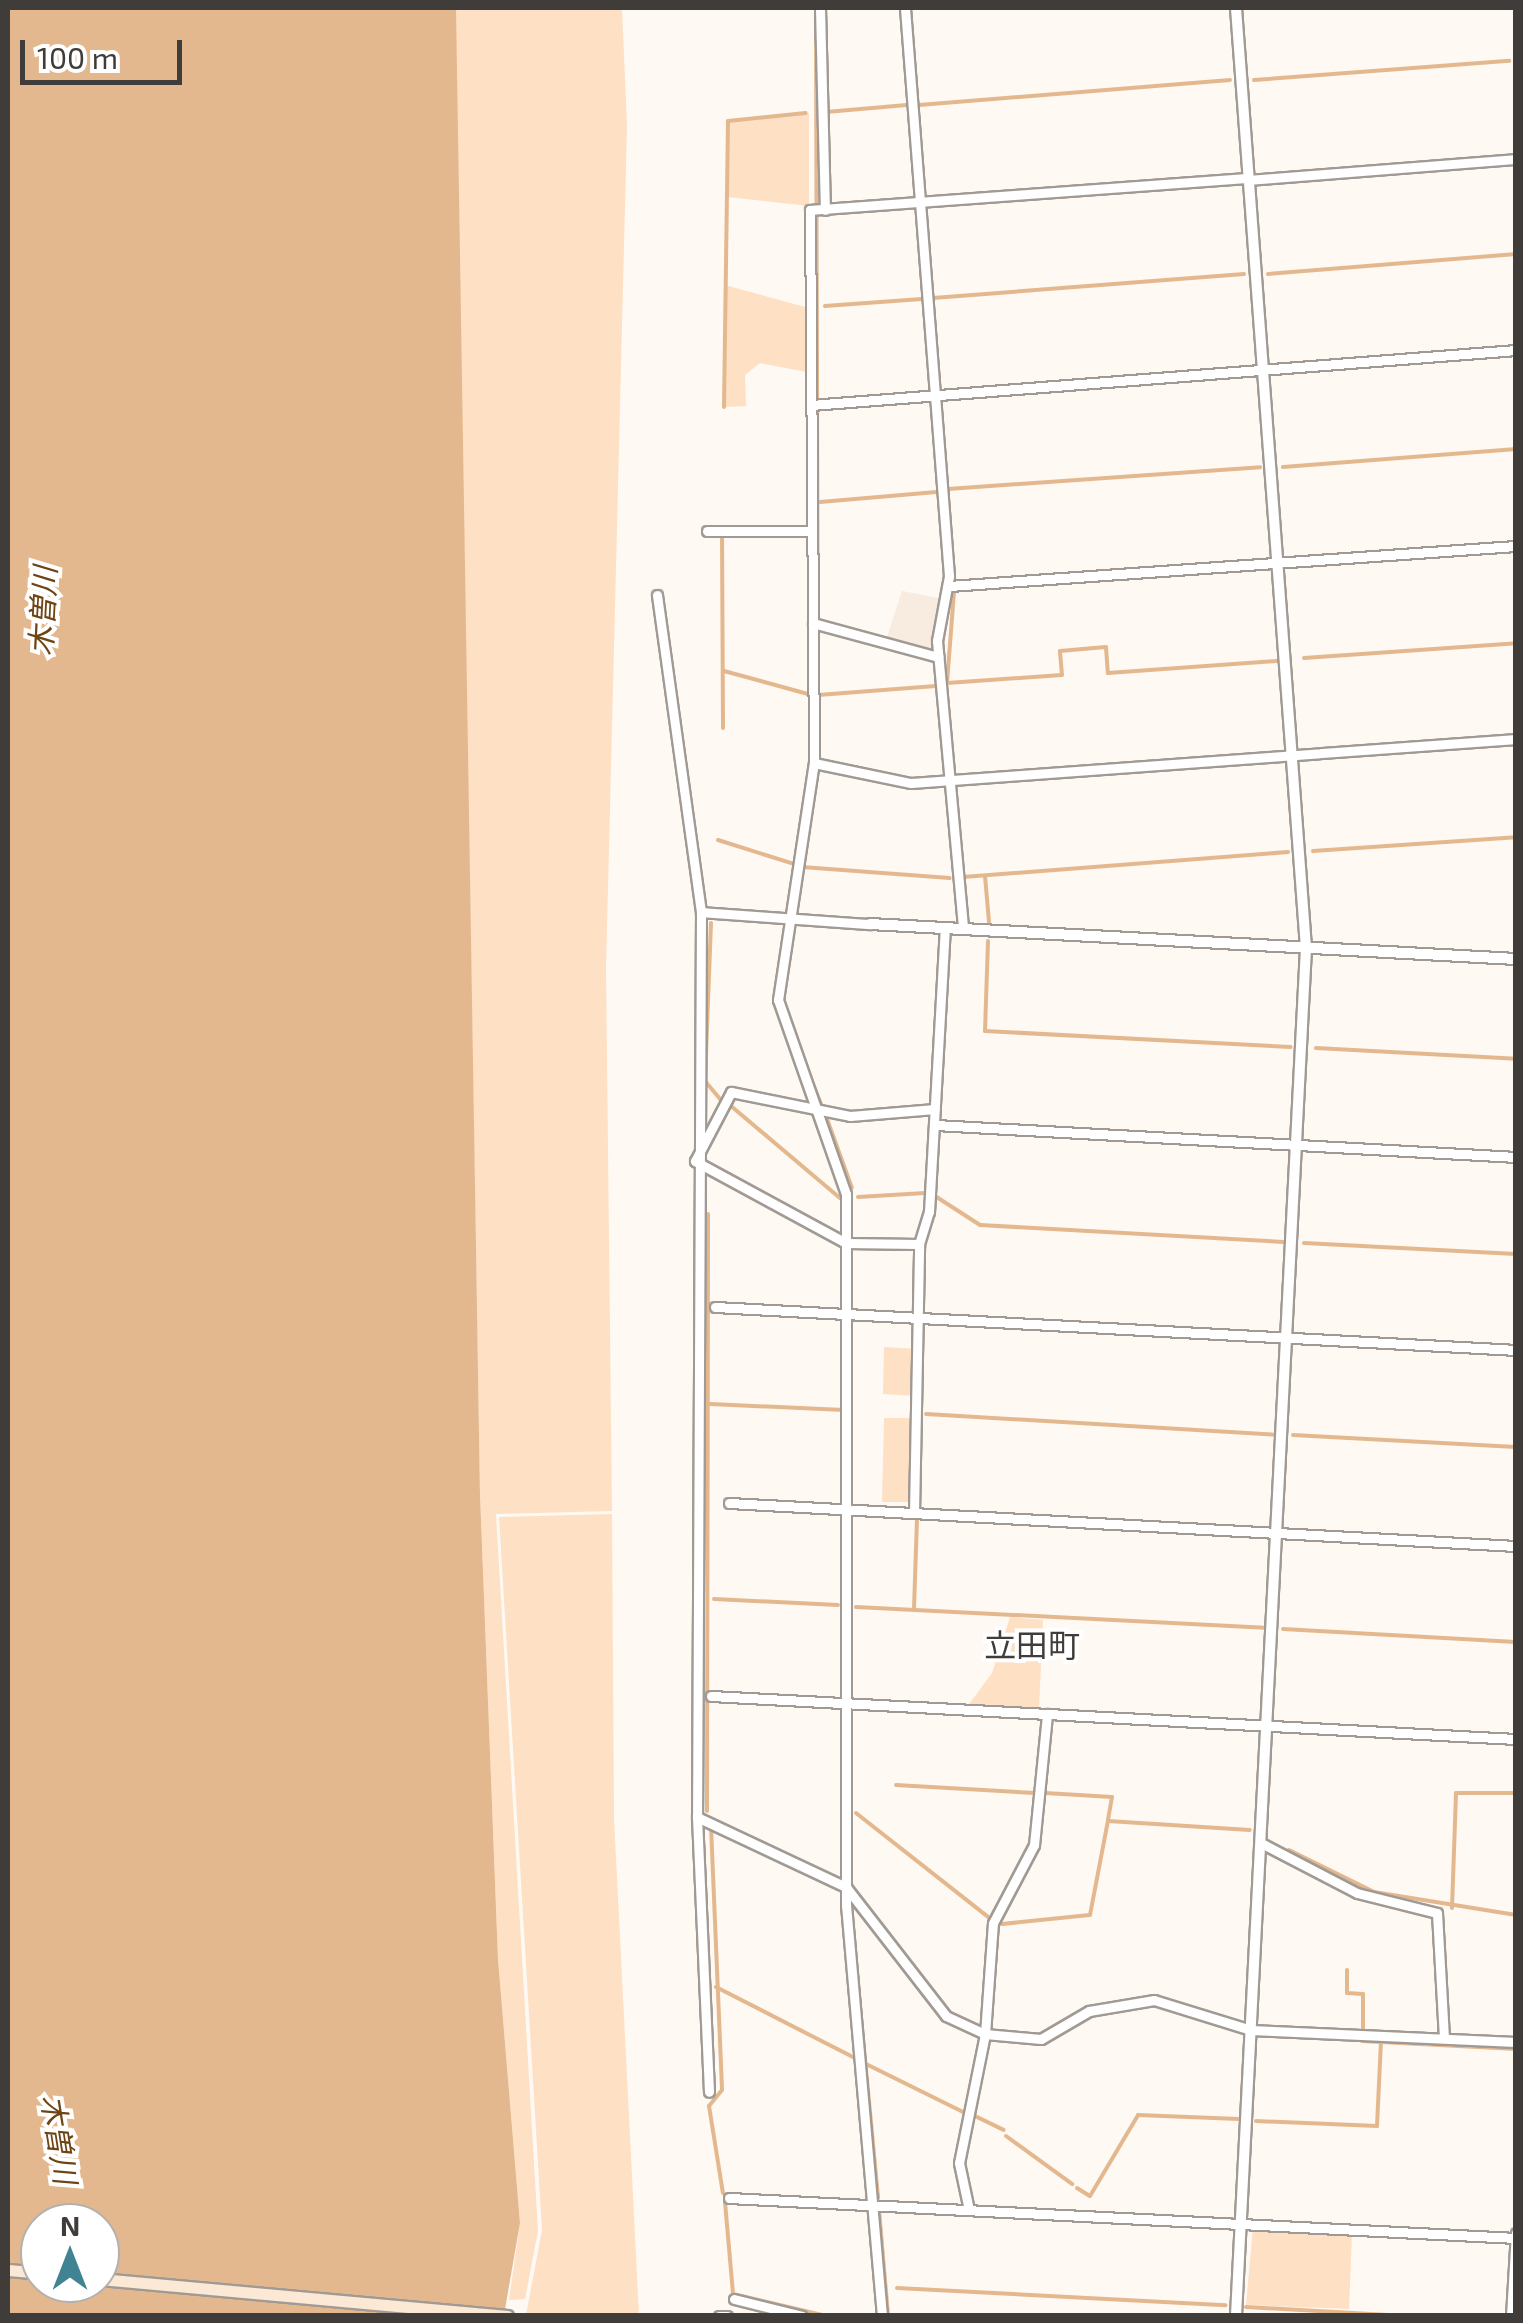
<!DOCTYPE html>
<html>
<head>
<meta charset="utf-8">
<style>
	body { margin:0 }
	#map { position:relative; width:1523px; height:2323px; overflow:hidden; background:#fef9f3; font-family:"Exo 2","Noto Sans JP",sans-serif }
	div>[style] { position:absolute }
	.built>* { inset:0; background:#f8ebdf }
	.green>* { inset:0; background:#fee0c4 }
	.water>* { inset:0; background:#e4b88e }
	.stream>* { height:4px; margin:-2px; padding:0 2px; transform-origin:2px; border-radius:2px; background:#e4b88e }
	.roads { filter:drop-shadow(2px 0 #a19a94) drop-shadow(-2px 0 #a19a94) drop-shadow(0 2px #a19a94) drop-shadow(0 -2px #a19a94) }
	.minor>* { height:9px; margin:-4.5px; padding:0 4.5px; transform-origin:4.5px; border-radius:4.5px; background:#fff }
	.tertiary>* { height:10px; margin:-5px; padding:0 5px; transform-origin:5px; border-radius:5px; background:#fff }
	.secondary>* { height:11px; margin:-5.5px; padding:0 5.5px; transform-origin:5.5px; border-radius:5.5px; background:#fbe8d5 }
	span { translate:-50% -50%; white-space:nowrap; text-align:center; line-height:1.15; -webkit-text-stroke:8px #fff; paint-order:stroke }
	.water-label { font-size:30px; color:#6e4413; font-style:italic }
	.quarter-label { font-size:32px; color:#3f3c3a }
	.frame { position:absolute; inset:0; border:10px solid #3f3c3a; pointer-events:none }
	.north { position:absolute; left:20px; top:2203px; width:100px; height:100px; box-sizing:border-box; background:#fff; border:2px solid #b2b1b0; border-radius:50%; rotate:0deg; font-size:28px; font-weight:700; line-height:40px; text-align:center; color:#3f3c3a }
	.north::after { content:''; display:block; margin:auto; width:35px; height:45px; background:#408393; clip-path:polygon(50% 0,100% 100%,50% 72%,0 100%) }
	.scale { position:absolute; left:20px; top:40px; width:162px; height:45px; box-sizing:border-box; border:5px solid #3f3c3a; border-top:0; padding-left:12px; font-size:30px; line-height:35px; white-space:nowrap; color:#3f3c3a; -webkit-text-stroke:8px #fff; paint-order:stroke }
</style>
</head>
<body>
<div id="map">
	<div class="built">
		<i style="clip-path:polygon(902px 591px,944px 599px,932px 649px,886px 640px)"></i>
	</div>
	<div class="green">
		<i style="clip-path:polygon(455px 8px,622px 8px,627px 126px,606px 968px,612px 1511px,496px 1514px,538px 2231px,525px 2299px,509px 2300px,520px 2223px,498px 1959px,480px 1494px)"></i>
		<i style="clip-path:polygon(809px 113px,809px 206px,727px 197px,728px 121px)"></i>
		<i style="clip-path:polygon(725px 285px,805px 307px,807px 372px,760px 363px,745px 375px,746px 406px,724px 407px)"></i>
		<i style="clip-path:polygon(884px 1347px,918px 1349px,916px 1396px,883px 1394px)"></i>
		<i style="clip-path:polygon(884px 1418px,913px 1418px,909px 1502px,882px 1502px)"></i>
		<i style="clip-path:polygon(612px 1514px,614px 1818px,639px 2315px,526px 2315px,542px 2230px,499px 1517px)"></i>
		<i style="clip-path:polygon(1010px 1617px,1043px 1620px,1039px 1709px,967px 1707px,992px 1673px)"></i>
		<i style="clip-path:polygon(1253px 2228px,1352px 2233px,1349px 2309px,1246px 2305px)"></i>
	</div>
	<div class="water">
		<i style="clip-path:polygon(evenodd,8px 8px,456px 8px,480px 1494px,498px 1959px,520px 2223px,504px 2315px,8px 2316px,8px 8px,40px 2223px,100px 2223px,100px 2283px,40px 2283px,40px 2223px)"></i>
	</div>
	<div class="stream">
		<i style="left:816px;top:17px;width:731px;rotate:89.84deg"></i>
		<i style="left:1254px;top:80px;width:256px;rotate:-4.3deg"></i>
		<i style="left:919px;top:105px;width:312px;rotate:-4.6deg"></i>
		<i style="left:826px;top:112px;width:81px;rotate:-4.9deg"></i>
		<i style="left:1268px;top:274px;width:249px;rotate:-4.6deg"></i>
		<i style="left:933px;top:298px;width:312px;rotate:-4.4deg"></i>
		<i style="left:825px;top:306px;width:97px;rotate:-4.1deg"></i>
		<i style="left:724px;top:407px;width:286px;rotate:-89.2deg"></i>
		<i style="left:728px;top:121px;width:78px;rotate:-5.9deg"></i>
		<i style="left:1283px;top:467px;width:234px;rotate:-4.4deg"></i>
		<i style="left:948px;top:489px;width:313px;rotate:-4deg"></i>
		<i style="left:820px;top:502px;width:117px;rotate:-4.9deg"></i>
		<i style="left:722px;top:534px;width:194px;rotate:89.7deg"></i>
		<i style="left:954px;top:592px;width:91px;rotate:94.4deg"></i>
		<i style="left:947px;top:683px;width:115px;rotate:-4deg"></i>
		<i style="left:1062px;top:675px;width:24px;rotate:-95deg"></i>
		<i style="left:1060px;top:651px;width:46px;rotate:-5deg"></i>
		<i style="left:1106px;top:647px;width:26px;rotate:86deg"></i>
		<i style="left:1108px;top:673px;width:169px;rotate:-4.1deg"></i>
		<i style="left:1304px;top:658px;width:213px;rotate:-4deg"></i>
		<i style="left:724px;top:671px;width:87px;rotate:15.3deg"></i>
		<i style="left:818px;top:695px;width:118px;rotate:-4.4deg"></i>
		<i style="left:718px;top:840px;width:77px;rotate:17.5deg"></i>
		<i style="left:806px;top:847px;width:81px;rotate:-81.5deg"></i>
		<i style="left:1313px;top:851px;width:203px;rotate:-3.9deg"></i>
		<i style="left:802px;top:867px;width:148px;rotate:4.3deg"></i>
		<i style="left:985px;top:876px;width:46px;rotate:85deg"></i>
		<i style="left:963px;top:877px;width:326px;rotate:-4.4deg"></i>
		<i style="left:711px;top:923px;width:158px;rotate:92.2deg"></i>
		<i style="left:705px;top:1081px;width:26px;rotate:50deg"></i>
		<i style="left:988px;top:941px;width:90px;rotate:91.9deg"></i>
		<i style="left:985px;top:1031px;width:306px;rotate:3deg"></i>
		<i style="left:1316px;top:1048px;width:200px;rotate:3.1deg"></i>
		<i style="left:805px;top:1065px;width:42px;rotate:67.7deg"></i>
		<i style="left:731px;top:1106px;width:143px;rotate:40.2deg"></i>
		<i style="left:827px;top:1119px;width:73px;rotate:70.1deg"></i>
		<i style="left:935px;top:1196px;width:54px;rotate:32.8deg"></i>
		<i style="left:980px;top:1225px;width:304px;rotate:3.2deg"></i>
		<i style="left:858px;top:1197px;width:67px;rotate:-3.4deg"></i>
		<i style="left:1304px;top:1243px;width:212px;rotate:3deg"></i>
		<i style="left:850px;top:1305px;width:45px;rotate:-88.7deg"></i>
		<i style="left:710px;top:1404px;width:134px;rotate:2.6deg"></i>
		<i style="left:926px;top:1414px;width:350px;rotate:3.4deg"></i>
		<i style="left:1293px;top:1435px;width:223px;rotate:3.1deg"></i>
		<i style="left:714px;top:1599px;width:124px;rotate:2.8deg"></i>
		<i style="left:856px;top:1607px;width:409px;rotate:2.9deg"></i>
		<i style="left:914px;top:1609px;width:90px;rotate:-88.1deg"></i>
		<i style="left:1283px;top:1629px;width:233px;rotate:3.2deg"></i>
		<i style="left:896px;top:1785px;width:139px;rotate:3.3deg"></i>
		<i style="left:1045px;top:1793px;width:67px;rotate:3.4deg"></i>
		<i style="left:1112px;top:1797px;width:23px;rotate:100deg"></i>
		<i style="left:707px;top:1811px;width:597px;rotate:-89.9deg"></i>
		<i style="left:856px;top:1813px;width:168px;rotate:38.2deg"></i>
		<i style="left:711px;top:1826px;width:264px;rotate:87.6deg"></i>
		<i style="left:722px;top:2090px;width:21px;rotate:129deg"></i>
		<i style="left:709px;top:2106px;width:88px;rotate:80.9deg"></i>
		<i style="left:1289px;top:1850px;width:95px;rotate:26.3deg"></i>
		<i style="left:1374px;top:1892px;width:144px;rotate:9.2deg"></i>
		<i style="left:1452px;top:1908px;width:115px;rotate:-88deg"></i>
		<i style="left:1456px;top:1793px;width:60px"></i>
		<i style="left:1002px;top:1924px;width:88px;rotate:-5.8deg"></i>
		<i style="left:1090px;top:1915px;width:96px;rotate:-79.2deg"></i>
		<i style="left:1108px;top:1821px;width:142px;rotate:3.6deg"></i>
		<i style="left:856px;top:1964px;width:235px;rotate:84.6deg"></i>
		<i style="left:1347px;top:1970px;width:23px;rotate:90deg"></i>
		<i style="left:1347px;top:1993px;width:16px;rotate:4deg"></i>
		<i style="left:1363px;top:1994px;width:35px;rotate:90deg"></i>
		<i style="left:716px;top:1987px;width:156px;rotate:27.1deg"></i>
		<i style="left:1362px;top:2041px;width:154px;rotate:3deg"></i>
		<i style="left:866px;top:2064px;width:110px;rotate:26.3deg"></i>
		<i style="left:973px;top:2115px;width:34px;rotate:26deg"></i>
		<i style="left:1256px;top:2121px;width:121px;rotate:2.4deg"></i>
		<i style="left:1377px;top:2126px;width:84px;rotate:-87.3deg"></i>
		<i style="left:1006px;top:2136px;width:82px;rotate:36deg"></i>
		<i style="left:1077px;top:2188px;width:15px;rotate:32deg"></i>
		<i style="left:1090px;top:2196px;width:94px;rotate:-59.3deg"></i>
		<i style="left:1138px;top:2115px;width:101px;rotate:2.3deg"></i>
		<i style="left:725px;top:2202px;width:92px;rotate:85deg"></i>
		<i style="left:733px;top:2294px;width:97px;rotate:13.2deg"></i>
		<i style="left:879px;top:2210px;width:106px;rotate:85.1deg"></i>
		<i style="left:897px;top:2288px;width:329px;rotate:3deg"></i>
		<i style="left:1246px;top:2307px;width:160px;rotate:3.2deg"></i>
	</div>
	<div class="roads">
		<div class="minor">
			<i style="left:820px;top:8px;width:202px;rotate:88.6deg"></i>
			<i style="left:905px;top:8px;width:570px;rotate:85.57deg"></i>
			<i style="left:949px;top:576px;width:66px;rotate:100.5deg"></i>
			<i style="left:937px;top:641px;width:289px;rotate:84.8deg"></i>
			<i style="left:1249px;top:180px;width:268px;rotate:-4.5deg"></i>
			<i style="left:811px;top:405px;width:707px;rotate:-4.46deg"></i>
			<i style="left:707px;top:531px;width:105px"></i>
			<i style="left:949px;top:586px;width:568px;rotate:-4.04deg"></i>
			<i style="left:657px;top:595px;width:320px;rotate:82.1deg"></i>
			<i style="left:701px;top:912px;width:905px;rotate:90.25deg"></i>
			<i style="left:697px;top:1817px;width:275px;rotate:87.5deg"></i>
			<i style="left:813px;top:623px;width:130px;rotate:15.2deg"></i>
			<i style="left:814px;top:763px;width:99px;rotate:11.7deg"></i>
			<i style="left:911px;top:783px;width:607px;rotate:-4.16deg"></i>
			<i style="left:701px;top:912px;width:169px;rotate:4.1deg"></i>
			<i style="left:935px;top:1125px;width:582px;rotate:3.15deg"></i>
			<i style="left:919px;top:1244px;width:73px;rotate:-179.2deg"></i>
			<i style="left:846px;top:1243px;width:172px;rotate:-151.5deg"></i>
			<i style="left:695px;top:1161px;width:78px;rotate:-62.4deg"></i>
			<i style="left:731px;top:1092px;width:121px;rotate:11.4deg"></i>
			<i style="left:850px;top:1116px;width:85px;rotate:-4.7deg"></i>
			<i style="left:715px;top:1307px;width:802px;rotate:3.07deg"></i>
			<i style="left:729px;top:1503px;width:788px;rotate:3.13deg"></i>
			<i style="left:914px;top:1513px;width:269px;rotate:-88.9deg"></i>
			<i style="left:919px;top:1244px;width:34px;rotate:-73deg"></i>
			<i style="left:929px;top:1212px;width:285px;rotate:-86.8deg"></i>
			<i style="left:711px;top:1696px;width:806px;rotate:3.06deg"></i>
			<i style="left:697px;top:1817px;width:165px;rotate:25.2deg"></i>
			<i style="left:846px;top:1887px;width:163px;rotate:52.2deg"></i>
			<i style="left:946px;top:2016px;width:43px;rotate:24.8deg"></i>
			<i style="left:985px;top:2034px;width:56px;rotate:5.1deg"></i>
			<i style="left:1041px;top:2039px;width:56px;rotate:-30.3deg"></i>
			<i style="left:1089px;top:2011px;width:66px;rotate:-9.6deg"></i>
			<i style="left:1154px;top:2000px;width:102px;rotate:17.2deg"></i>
			<i style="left:1251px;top:2030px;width:265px;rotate:2.6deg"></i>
			<i style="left:1261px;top:1843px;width:108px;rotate:27.5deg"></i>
			<i style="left:1357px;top:1893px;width:82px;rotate:14deg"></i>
			<i style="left:1437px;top:1913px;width:125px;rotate:86.8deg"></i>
			<i style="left:729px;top:2198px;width:788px;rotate:2.91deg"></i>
			<i style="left:969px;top:2210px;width:48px;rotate:-102deg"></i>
			<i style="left:959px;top:2163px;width:132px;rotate:-78.6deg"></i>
			<i style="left:985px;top:2034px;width:111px;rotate:-85.9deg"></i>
			<i style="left:993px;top:1923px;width:88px;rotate:-62.3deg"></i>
			<i style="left:1034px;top:1845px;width:132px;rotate:-84.3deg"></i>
			<i style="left:734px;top:2299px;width:70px;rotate:14deg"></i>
			<i style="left:719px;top:2316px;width:8px"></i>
			<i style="left:882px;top:2316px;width:412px;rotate:-95deg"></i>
			<i style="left:846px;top:1906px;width:712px;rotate:-90deg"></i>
			<i style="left:846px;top:1194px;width:206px;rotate:-109.3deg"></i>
			<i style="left:778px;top:1000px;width:240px;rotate:-81.4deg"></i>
			<i style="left:814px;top:763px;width:553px;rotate:-90.41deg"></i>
			<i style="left:810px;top:210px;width:440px;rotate:-4.2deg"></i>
			<i style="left:1511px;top:2316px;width:83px;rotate:-86.6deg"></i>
		</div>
		<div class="tertiary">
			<i style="left:1236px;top:8px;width:943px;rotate:85.74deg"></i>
			<i style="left:1306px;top:948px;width:1370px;rotate:92.93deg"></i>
			<i style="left:870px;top:924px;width:647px;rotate:3.1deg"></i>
		</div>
		<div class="secondary">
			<i style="left:8px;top:2270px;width:32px;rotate:5deg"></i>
			<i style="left:100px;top:2279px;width:409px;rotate:5.2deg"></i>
		</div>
	</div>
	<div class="water-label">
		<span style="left:42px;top:611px;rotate:-87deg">木曽川</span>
		<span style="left:60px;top:2139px;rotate:81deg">木曽川</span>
	</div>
	<div class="quarter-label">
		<span style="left:1032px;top:1644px">立田町</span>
	</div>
	<div class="frame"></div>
	<div class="north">N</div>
	<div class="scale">100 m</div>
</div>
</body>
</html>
